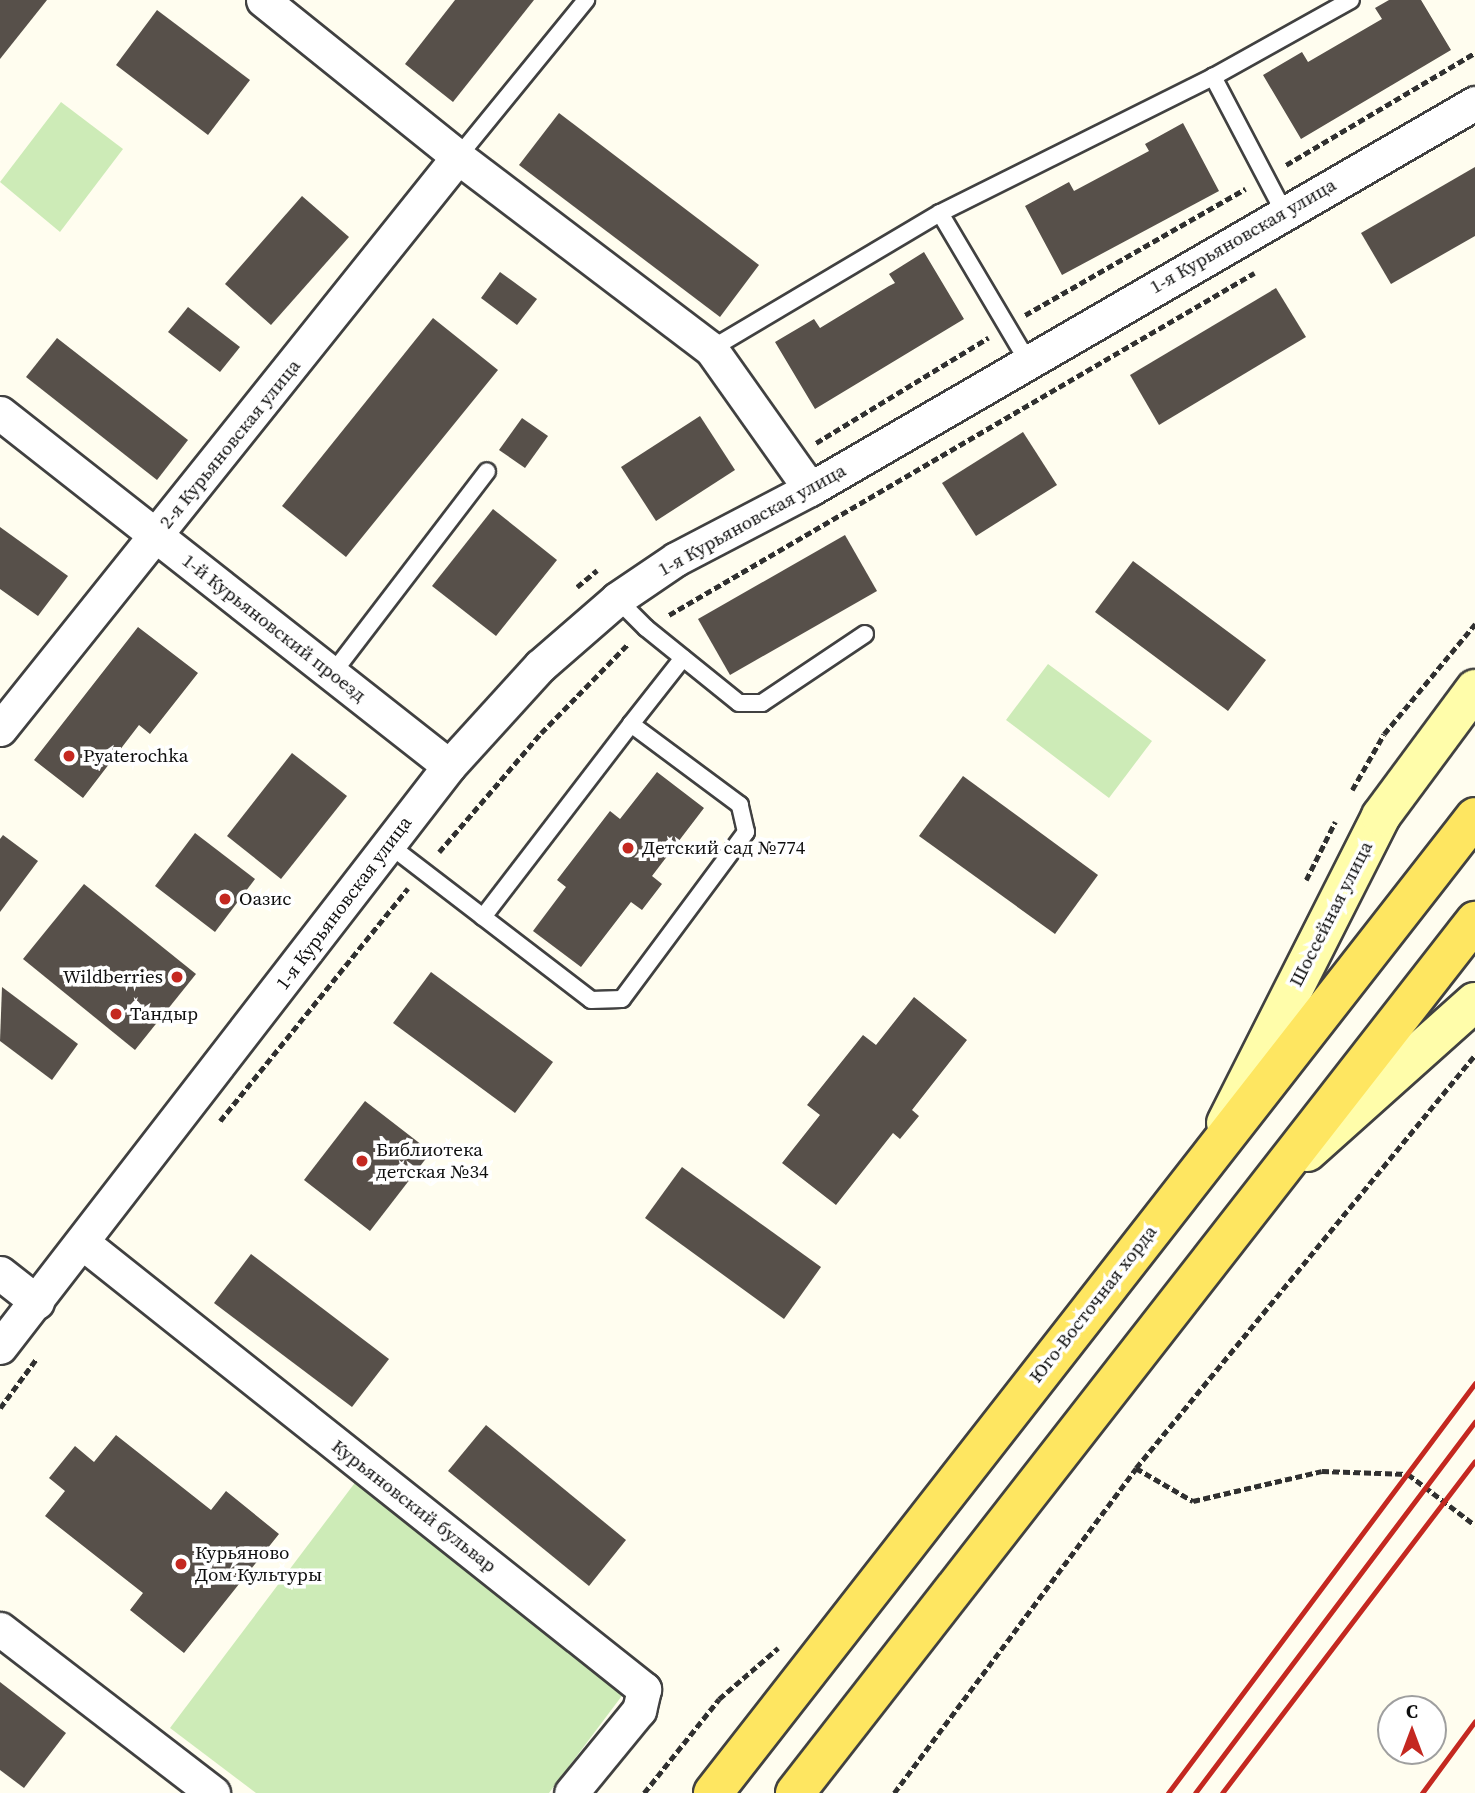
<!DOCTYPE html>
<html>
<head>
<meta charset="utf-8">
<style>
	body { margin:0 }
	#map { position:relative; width:1475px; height:1793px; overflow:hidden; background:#fffdef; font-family:"Source Serif 4",serif }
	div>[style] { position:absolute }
	.green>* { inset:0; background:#cdebb7 }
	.building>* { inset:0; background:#57504a }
	.path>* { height:4.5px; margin-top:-2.25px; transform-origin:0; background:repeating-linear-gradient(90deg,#303030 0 7px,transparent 0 10.5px) }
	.roads { filter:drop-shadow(2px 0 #414141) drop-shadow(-2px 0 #414141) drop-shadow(0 2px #414141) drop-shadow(0 -2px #414141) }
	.lane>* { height:16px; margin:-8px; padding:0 8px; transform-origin:8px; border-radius:8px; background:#fff }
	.street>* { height:33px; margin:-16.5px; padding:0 16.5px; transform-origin:16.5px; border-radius:16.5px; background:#fff }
	.secondary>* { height:38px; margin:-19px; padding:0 19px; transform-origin:19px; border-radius:19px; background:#fffdaa }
	.primary>* { height:38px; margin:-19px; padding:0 19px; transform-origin:19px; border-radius:19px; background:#fee661 }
	.rail>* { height:5px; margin:-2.5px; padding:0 2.5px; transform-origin:2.5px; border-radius:2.5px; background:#c42820 }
	.dots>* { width:19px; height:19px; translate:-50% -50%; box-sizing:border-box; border:4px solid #fff; border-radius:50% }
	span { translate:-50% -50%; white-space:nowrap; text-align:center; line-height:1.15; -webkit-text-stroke:7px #fff; paint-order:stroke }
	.street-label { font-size:19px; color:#0e0e0e }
	.poi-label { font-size:19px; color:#0e0e0e }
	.left { translate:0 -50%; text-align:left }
	.right { translate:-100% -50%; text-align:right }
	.north { position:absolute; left:1377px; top:1695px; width:70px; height:70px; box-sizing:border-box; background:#fff; border:2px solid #9f9f9f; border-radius:50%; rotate:0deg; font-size:19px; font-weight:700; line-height:28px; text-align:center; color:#0e0e0e }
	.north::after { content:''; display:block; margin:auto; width:24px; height:32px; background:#c42820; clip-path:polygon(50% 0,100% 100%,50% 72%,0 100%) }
</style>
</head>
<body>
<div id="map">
	<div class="green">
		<i style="clip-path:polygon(61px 102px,123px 149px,60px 232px,0 182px)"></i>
		<i style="clip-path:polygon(1048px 664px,1152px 741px,1109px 798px,1006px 720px)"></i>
		<i style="clip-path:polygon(357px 1480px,630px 1685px,549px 1793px,256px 1793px,170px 1728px)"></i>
	</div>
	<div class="building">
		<i style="clip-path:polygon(0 0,47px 0,0 59px)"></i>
		<i style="clip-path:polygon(455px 0,534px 0,453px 102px,405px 64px)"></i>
		<i style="clip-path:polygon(1389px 0,1421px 0,1451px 50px,1301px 139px,1263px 75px,1302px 52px,1308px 62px,1382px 19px,1375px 8px)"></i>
		<i style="clip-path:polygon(157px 10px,250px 80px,208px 135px,116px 65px)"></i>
		<i style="clip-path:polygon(559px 113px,759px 265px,720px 317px,519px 165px)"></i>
		<i style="clip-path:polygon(1183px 123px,1219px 191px,1062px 275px,1025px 206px,1069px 182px,1074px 191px,1149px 151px,1145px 144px)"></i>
		<i style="clip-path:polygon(1475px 167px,1475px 236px,1391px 284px,1361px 233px)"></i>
		<i style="clip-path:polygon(302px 196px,349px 237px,271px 325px,225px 284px)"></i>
		<i style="clip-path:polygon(924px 252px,964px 319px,815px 409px,775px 342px,814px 319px,820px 328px,889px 286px,895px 283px,889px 274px)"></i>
		<i style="clip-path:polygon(500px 272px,537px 299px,517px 325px,481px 298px)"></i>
		<i style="clip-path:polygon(1276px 288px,1306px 337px,1159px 425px,1130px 375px)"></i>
		<i style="clip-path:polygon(188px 307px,240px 347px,220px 372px,168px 332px)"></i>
		<i style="clip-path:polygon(433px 318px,498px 370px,346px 557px,282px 506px)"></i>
		<i style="clip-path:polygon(57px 338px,188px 440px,157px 480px,26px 377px)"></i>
		<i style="clip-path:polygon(700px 416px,735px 470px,656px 521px,621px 467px)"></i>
		<i style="clip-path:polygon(522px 418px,548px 436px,525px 468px,499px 450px)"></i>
		<i style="clip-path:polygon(1023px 432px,1057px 485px,976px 536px,942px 483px)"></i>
		<i style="clip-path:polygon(493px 509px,557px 560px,496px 636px,432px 586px)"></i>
		<i style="clip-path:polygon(0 527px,68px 576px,38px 616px,0 589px)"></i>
		<i style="clip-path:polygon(845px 535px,877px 591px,730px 675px,698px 619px)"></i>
		<i style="clip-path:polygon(1133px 561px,1266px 660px,1228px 711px,1095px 612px)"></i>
		<i style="clip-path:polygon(138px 627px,198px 673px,150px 734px,139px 725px,83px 798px,34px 760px)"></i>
		<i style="clip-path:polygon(292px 753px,347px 796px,281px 879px,227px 836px)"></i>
		<i style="clip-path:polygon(657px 772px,704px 808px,652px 876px,662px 884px,642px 910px,631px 902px,581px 967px,533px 931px,566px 887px,557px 880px,610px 811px,620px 819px)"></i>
		<i style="clip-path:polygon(963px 776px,1098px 875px,1055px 934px,919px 836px)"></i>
		<i style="clip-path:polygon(195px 833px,255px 879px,215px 932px,155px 886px)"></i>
		<i style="clip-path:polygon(3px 835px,38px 861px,0 912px,0 839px)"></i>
		<i style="clip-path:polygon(84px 884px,196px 974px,135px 1050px,23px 959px)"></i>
		<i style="clip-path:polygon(431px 972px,553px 1062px,515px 1113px,393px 1023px)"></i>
		<i style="clip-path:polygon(2px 987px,78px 1044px,52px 1080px,0 1041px)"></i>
		<i style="clip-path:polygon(914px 997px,967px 1040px,912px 1110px,919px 1116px,900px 1139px,893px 1133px,836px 1205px,782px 1163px,820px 1115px,807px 1105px,863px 1035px,876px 1045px)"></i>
		<i style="clip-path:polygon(365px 1101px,431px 1152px,370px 1231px,304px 1180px)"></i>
		<i style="clip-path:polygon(682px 1167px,821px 1267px,784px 1319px,645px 1218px)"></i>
		<i style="clip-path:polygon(251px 1254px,389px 1359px,352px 1407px,214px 1303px)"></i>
		<i style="clip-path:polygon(486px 1425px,626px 1540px,589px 1586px,448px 1471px)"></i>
		<i style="clip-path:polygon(116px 1435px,211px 1510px,226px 1491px,279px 1534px,184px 1653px,130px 1610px,143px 1593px,45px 1516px,65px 1491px,49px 1478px,75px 1446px,94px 1462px)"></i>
		<i style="clip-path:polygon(0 1682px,66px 1733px,24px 1788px,0 1770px)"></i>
	</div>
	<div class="path">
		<i style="left:1286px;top:165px;width:220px;rotate:-30.7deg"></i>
		<i style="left:1025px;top:315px;width:254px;rotate:-29.8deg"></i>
		<i style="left:816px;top:443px;width:202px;rotate:-31.4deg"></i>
		<i style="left:577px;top:587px;width:26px;rotate:-40deg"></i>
		<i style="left:669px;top:615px;width:678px;rotate:-30.31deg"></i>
		<i style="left:1352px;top:790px;width:64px;rotate:-60.3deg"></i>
		<i style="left:1384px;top:734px;width:143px;rotate:-50.4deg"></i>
		<i style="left:439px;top:852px;width:157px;rotate:-49.4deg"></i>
		<i style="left:541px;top:733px;width:124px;rotate:-45.7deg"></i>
		<i style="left:1306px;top:880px;width:65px;rotate:-63.4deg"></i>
		<i style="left:220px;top:1121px;width:299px;rotate:-51.1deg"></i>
		<i style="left:0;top:1408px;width:62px;rotate:-53.5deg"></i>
		<i style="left:1136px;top:1468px;width:66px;rotate:30.1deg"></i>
		<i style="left:1193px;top:1501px;width:132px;rotate:-13.1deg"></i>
		<i style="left:1322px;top:1471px;width:86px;rotate:2deg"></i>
		<i style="left:1408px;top:1474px;width:84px;rotate:37.3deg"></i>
		<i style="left:644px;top:1793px;width:120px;rotate:-51.4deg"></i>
		<i style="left:719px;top:1699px;width:78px;rotate:-40.8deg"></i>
		<i style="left:894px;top:1793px;width:405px;rotate:-53.3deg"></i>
		<i style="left:1136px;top:1468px;width:534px;rotate:-50.62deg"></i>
	</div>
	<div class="roads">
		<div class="lane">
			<i style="left:458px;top:157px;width:203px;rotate:-50.8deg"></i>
			<i style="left:1284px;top:212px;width:153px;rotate:-117.7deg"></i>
			<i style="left:1213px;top:77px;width:158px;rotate:-29.2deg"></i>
			<i style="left:940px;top:213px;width:305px;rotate:-26.5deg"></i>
			<i style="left:711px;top:349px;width:266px;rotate:-30.7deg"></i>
			<i style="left:940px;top:213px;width:171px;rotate:59.4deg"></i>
			<i style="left:617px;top:599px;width:41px;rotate:45deg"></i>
			<i style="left:646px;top:628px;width:119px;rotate:38.9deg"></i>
			<i style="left:739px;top:703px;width:23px"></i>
			<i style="left:762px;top:703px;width:124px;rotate:-33.8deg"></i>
			<i style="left:332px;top:674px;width:255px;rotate:-52.6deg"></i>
			<i style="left:388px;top:844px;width:256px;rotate:37.5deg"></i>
			<i style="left:591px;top:1000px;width:31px;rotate:-2deg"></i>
			<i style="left:622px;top:999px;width:208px;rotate:-53.4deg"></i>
			<i style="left:746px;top:832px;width:28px;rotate:-103deg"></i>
			<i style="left:740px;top:805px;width:136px;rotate:-143.4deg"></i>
			<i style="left:631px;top:724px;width:84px;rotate:-51.8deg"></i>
			<i style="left:483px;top:917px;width:243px;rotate:-52.5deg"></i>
		</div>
		<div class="street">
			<i style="left:263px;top:0;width:250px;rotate:38.8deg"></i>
			<i style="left:458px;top:157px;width:318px;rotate:37.2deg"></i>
			<i style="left:711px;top:349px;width:171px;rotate:54.7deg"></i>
			<i style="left:0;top:413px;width:571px;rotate:38.17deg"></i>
			<i style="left:0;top:729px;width:733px;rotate:-51.32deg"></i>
			<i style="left:83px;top:1243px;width:717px;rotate:38.49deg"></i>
			<i style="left:644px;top:1689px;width:22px;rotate:103deg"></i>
			<i style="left:639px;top:1710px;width:107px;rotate:129.3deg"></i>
			<i style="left:0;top:1273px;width:47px;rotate:38.1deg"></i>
			<i style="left:0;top:1347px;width:734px;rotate:-52.3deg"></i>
			<i style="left:449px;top:766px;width:135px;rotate:-47.7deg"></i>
			<i style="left:540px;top:666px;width:102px;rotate:-41deg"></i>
			<i style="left:617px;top:599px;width:71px;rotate:-34.1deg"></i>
			<i style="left:676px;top:559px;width:151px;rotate:-27.6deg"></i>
			<i style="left:810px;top:489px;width:769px;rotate:-30.13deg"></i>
			<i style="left:0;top:1629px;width:269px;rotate:37.6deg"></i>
		</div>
		<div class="secondary">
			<i style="left:1226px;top:1123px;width:344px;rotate:-63.2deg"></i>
			<i style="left:1381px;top:816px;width:158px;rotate:-53.5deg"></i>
			<i style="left:1307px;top:1152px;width:225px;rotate:-41.8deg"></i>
		</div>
		<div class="primary">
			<i style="left:713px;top:1793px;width:1238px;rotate:-52.02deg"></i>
			<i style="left:795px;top:1793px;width:1106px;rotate:-52.05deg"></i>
		</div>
	</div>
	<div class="rail">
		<i style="left:1168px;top:1793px;width:512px;rotate:-53.17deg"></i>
		<i style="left:1195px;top:1793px;width:465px;rotate:-53deg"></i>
		<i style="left:1222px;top:1793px;width:417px;rotate:-52.7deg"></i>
		<i style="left:1422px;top:1793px;width:89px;rotate:-53.6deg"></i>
	</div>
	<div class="dots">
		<i style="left:69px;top:756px;background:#c42820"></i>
		<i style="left:628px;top:848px;background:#c42820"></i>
		<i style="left:225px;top:899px;background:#c42820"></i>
		<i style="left:177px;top:977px;background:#c42820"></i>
		<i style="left:116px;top:1014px;background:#c42820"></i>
		<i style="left:362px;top:1161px;background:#c42820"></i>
		<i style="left:181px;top:1564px;background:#c42820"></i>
	</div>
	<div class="street-label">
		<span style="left:1243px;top:236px;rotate:-30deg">1-я Курьяновская улица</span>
		<span style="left:230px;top:444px;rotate:-51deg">2-я Курьяновская улица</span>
		<span style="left:752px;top:520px;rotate:-29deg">1-я Курьяновская улица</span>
		<span style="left:274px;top:628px;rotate:38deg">1-й Курьяновский проезд</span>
		<span style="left:344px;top:903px;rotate:-53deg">1-я Курьяновская улица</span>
		<span style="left:1331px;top:914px;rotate:-63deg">Шоссейная улица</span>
		<span style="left:1093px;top:1304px;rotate:-52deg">Юго-Восточная хорда</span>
		<span style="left:414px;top:1506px;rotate:38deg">Курьяновский бульвар</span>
	</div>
	<div class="poi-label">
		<span class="left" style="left:83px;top:756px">Pyaterochka</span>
		<span class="left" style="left:642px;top:848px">Детский сад №774</span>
		<span class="left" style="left:239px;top:899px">Оазис</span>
		<span class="right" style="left:163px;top:977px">Wildberries</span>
		<span class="left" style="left:130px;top:1014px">Тандыр</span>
		<span class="left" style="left:376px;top:1161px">Библиотека<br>детская №34</span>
		<span class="left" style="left:195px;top:1564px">Курьяново<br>Дом Культуры</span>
	</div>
	<div class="north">С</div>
</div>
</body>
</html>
